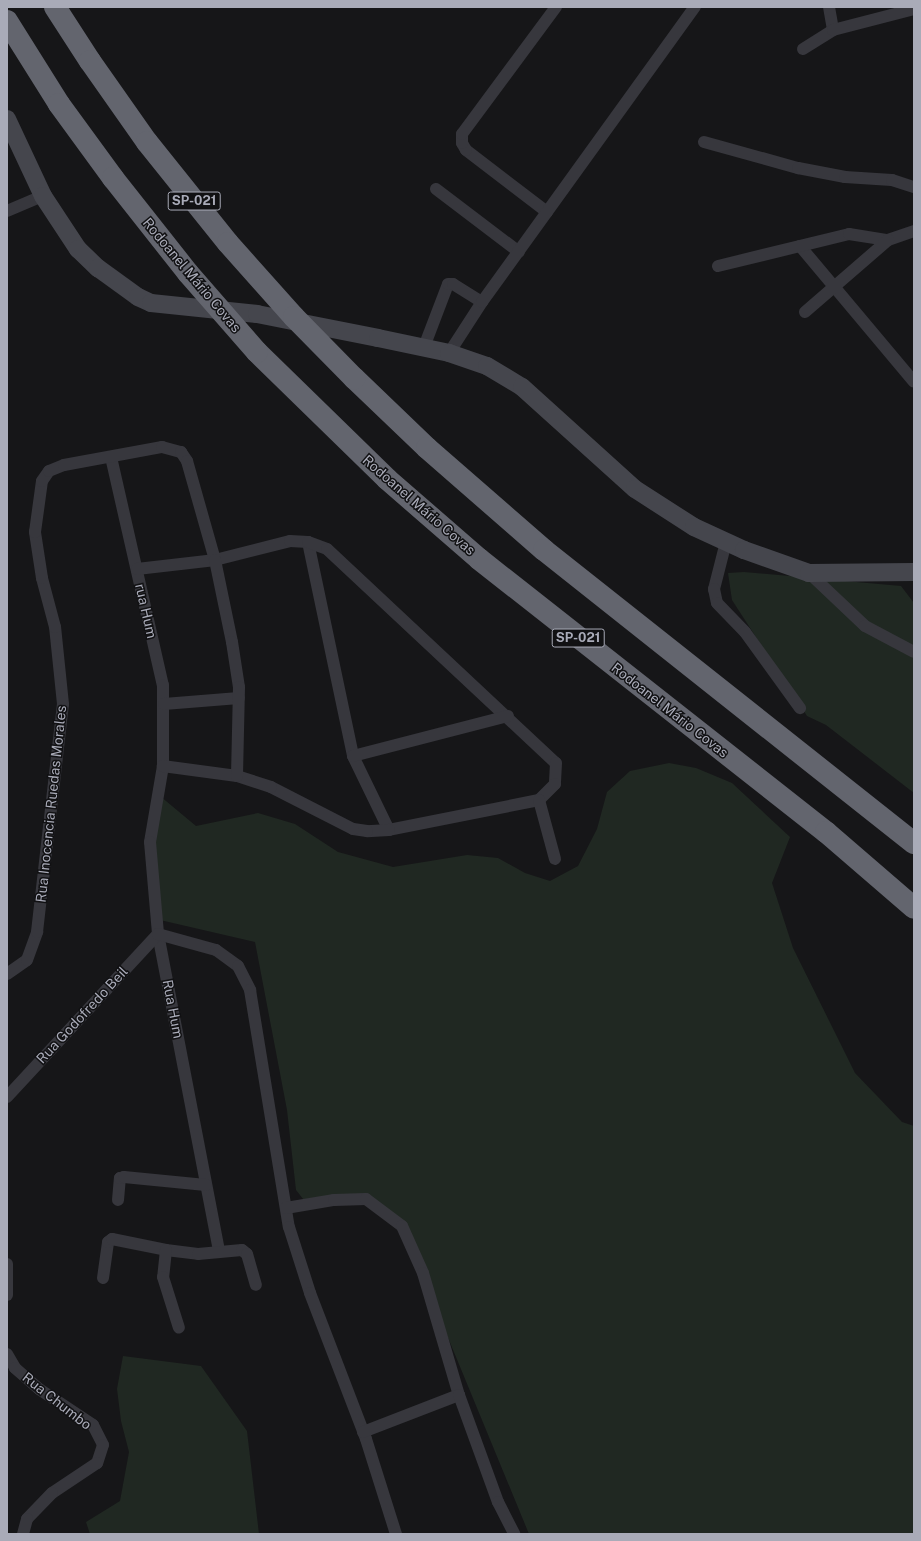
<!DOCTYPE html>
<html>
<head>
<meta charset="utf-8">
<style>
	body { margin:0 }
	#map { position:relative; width:921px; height:1541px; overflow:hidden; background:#161618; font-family:"Public Sans",sans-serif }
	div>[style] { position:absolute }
	.green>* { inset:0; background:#202822 }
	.street>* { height:12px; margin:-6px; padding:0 6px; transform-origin:6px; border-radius:6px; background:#37373d }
	.secondary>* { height:18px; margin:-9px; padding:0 9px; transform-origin:9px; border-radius:9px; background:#45464d }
	.highway>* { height:22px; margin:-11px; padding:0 11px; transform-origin:11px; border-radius:11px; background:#63656e }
	.highway-bridge>* { height:22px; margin:-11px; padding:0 11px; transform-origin:11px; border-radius:11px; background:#63656e }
	span { translate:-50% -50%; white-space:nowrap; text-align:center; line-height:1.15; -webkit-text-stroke:3px #111113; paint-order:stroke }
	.shield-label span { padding:1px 3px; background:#111113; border:1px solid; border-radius:3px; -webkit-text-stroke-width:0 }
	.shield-label { font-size:13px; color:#a9abb8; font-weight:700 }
	.street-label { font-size:14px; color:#a9abb8 }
	.frame { position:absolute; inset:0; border:8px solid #a9abb8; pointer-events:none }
</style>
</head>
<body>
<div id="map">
	<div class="green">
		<i style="clip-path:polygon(744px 572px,901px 586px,914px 603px,914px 793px,826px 725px,807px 716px,732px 600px,728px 573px)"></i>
		<i style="clip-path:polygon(669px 763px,696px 768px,732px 783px,790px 837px,772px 883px,793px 948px,855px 1073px,902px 1122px,914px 1126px,914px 1534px,529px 1534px,402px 1226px,366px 1199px,307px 1204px,296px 1190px,287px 1110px,255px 942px,160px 920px,153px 843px,160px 796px,196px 826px,258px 813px,295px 824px,338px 852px,393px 867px,467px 855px,498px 858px,525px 873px,550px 881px,578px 866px,597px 829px,607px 792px,630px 771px)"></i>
		<i style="clip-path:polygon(123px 1356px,201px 1366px,247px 1431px,259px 1534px,90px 1534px,86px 1522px,120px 1501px,129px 1452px,121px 1421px,117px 1389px)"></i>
	</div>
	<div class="street">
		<i style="left:829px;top:7px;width:23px;rotate:80deg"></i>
		<i style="left:803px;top:49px;width:36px;rotate:-32deg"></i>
		<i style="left:833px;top:30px;width:84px;rotate:-14.5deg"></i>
		<i style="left:704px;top:142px;width:98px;rotate:15.5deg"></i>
		<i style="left:798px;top:168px;width:48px;rotate:10.8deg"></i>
		<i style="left:845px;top:177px;width:47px;rotate:3.7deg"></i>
		<i style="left:892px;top:180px;width:23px;rotate:18deg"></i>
		<i style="left:436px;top:189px;width:104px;rotate:37.2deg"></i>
		<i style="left:7px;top:211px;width:39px;rotate:-23deg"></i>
		<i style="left:547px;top:212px;width:102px;rotate:-142.6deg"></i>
		<i style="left:466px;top:150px;width:8px;rotate:-120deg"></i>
		<i style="left:462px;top:143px;width:9px;rotate:-90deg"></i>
		<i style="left:462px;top:134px;width:158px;rotate:-53.5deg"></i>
		<i style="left:800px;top:246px;width:177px;rotate:50deg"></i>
		<i style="left:718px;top:266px;width:135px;rotate:-13.7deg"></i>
		<i style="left:849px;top:234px;width:39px;rotate:9deg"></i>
		<i style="left:888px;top:240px;width:28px;rotate:-19deg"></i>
		<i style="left:805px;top:312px;width:110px;rotate:-40.9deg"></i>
		<i style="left:424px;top:347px;width:67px;rotate:-69.1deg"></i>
		<i style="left:448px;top:284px;width:5px"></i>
		<i style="left:453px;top:284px;width:34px;rotate:32deg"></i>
		<i style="left:449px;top:353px;width:61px;rotate:-57.1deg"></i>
		<i style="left:482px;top:302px;width:364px;rotate:-54.2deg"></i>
		<i style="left:111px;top:457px;width:234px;rotate:77.2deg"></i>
		<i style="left:163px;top:685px;width:81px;rotate:90deg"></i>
		<i style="left:163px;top:766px;width:77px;rotate:99.7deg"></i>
		<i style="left:150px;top:842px;width:92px;rotate:85deg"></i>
		<i style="left:158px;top:934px;width:322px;rotate:79.1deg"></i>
		<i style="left:308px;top:542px;width:219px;rotate:78.1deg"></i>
		<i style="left:353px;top:756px;width:82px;rotate:64.1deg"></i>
		<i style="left:726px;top:542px;width:49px;rotate:104.3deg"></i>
		<i style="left:714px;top:589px;width:14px;rotate:78deg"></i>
		<i style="left:717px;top:603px;width:40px;rotate:46deg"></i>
		<i style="left:745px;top:632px;width:94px;rotate:54.1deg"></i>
		<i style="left:137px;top:569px;width:79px;rotate:-6.6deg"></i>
		<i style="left:215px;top:560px;width:77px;rotate:-14.2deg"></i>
		<i style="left:290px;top:541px;width:18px;rotate:3deg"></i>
		<i style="left:308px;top:542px;width:20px;rotate:20deg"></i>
		<i style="left:327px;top:549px;width:313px;rotate:43.1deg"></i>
		<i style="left:556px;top:763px;width:21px;rotate:93deg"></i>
		<i style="left:555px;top:784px;width:23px;rotate:135deg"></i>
		<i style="left:539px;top:800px;width:153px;rotate:168.7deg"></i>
		<i style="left:389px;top:830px;width:22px;rotate:177deg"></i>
		<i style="left:367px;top:831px;width:14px;rotate:-172deg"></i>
		<i style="left:353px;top:829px;width:92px;rotate:-152.9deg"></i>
		<i style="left:271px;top:787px;width:36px;rotate:-162deg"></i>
		<i style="left:237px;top:776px;width:75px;rotate:-172.3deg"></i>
		<i style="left:809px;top:573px;width:77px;rotate:43.4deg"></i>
		<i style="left:865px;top:626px;width:55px;rotate:28deg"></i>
		<i style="left:164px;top:704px;width:75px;rotate:-4.6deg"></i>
		<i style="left:353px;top:756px;width:160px;rotate:-14.5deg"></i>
		<i style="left:539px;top:800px;width:61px;rotate:74.8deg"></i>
		<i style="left:7px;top:974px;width:24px;rotate:-35deg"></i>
		<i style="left:27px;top:960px;width:30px;rotate:-70deg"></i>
		<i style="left:37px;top:932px;width:229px;rotate:-83.5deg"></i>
		<i style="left:63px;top:704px;width:77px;rotate:-95.9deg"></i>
		<i style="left:55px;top:627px;width:51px;rotate:-104.9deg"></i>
		<i style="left:42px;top:578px;width:47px;rotate:-98.7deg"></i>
		<i style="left:35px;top:532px;width:51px;rotate:-82.2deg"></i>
		<i style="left:42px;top:481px;width:12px;rotate:-55deg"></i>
		<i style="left:49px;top:471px;width:16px;rotate:-22deg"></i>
		<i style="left:64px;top:465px;width:100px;rotate:-10.4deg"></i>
		<i style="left:162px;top:447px;width:20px;rotate:15deg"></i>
		<i style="left:181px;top:452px;width:11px;rotate:56deg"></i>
		<i style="left:187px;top:461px;width:103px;rotate:74.2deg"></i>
		<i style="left:215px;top:560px;width:84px;rotate:78.3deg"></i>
		<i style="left:232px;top:642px;width:46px;rotate:81.2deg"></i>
		<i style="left:239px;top:687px;width:89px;rotate:91.3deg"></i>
		<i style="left:7px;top:1097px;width:222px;rotate:-47.2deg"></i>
		<i style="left:158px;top:934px;width:60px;rotate:15.4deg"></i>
		<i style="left:216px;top:950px;width:27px;rotate:36deg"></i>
		<i style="left:238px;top:966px;width:27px;rotate:63deg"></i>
		<i style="left:250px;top:990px;width:240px;rotate:80.7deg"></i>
		<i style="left:289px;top:1227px;width:69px;rotate:72.3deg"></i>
		<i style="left:310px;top:1293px;width:156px;rotate:69deg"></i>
		<i style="left:366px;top:1439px;width:100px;rotate:72.5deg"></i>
		<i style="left:118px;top:1200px;width:22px;rotate:-85deg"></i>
		<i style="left:120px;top:1178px;width:4px;rotate:-14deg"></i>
		<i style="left:124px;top:1177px;width:82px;rotate:5.6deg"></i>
		<i style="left:286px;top:1208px;width:49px;rotate:-9.5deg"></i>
		<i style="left:334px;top:1200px;width:32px;rotate:-2deg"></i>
		<i style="left:366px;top:1199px;width:45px;rotate:36.9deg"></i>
		<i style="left:402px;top:1226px;width:51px;rotate:65.9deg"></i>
		<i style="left:423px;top:1273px;width:127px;rotate:73.6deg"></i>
		<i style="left:166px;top:1250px;width:32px;rotate:7deg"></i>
		<i style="left:198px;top:1254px;width:44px;rotate:-5.2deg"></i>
		<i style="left:242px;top:1250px;width:6px;rotate:39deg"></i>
		<i style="left:247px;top:1254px;width:32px;rotate:74deg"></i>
		<i style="left:7px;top:1264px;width:31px;rotate:90deg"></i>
		<i style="left:103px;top:1278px;width:36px;rotate:-82deg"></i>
		<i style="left:108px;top:1242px;width:5px;rotate:-37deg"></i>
		<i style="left:112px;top:1239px;width:55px;rotate:11.5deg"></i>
		<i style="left:166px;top:1250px;width:27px;rotate:96deg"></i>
		<i style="left:163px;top:1277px;width:53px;rotate:72.6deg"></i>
		<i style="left:7px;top:1354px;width:16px;rotate:60deg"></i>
		<i style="left:15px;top:1368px;width:32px;rotate:41deg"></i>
		<i style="left:39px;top:1389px;width:65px;rotate:33.7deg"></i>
		<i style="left:93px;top:1425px;width:22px;rotate:63deg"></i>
		<i style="left:103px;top:1445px;width:19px;rotate:108deg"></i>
		<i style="left:97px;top:1463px;width:54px;rotate:146.3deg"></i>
		<i style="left:52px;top:1493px;width:36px;rotate:134deg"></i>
		<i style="left:27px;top:1519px;width:16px;rotate:105deg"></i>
		<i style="left:363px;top:1432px;width:103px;rotate:-21.1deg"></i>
		<i style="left:459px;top:1395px;width:114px;rotate:70deg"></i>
		<i style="left:498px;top:1502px;width:36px;rotate:63deg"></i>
	</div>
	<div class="secondary">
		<i style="left:7px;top:119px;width:85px;rotate:64.9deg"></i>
		<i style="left:43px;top:196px;width:64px;rotate:56.6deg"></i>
		<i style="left:78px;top:249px;width:28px;rotate:44deg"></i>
		<i style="left:98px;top:268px;width:49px;rotate:35.9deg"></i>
		<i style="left:138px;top:297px;width:14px;rotate:25deg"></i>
		<i style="left:151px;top:303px;width:107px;rotate:5.9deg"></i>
		<i style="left:257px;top:314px;width:123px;rotate:11.2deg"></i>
		<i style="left:378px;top:338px;width:73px;rotate:11.9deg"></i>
		<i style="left:449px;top:353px;width:40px;rotate:18.9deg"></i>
		<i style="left:487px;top:366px;width:41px;rotate:31deg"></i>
		<i style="left:522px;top:387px;width:152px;rotate:42.1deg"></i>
		<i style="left:635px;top:489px;width:70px;rotate:32.8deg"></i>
		<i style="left:694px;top:527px;width:55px;rotate:24.7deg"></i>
		<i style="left:744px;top:550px;width:69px;rotate:19.5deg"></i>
		<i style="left:809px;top:573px;width:105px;rotate:-0.5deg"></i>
	</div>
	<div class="highway">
		<i style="left:257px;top:352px;width:182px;rotate:44.3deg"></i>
		<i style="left:387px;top:479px;width:122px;rotate:41deg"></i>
		<i style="left:479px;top:559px;width:442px;rotate:38.2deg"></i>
		<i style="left:826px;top:832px;width:116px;rotate:40.8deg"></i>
		<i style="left:354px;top:378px;width:101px;rotate:43.8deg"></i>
		<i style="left:427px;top:448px;width:155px;rotate:41.1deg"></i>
		<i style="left:544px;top:550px;width:472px;rotate:38.4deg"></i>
	</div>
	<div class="highway-bridge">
		<i style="left:55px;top:7px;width:64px;rotate:57.1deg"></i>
		<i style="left:90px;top:61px;width:99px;rotate:54.9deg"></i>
		<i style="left:147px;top:142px;width:129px;rotate:51.3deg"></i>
		<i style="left:228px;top:243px;width:99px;rotate:48.3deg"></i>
		<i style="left:294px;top:317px;width:86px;rotate:45.5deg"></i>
		<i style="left:7px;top:21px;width:98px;rotate:57.9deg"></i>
		<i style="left:59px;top:104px;width:92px;rotate:53.9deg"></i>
		<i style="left:113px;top:178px;width:121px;rotate:51.7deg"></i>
		<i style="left:188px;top:273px;width:105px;rotate:48.9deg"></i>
	</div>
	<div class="shield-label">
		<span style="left:194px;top:201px">SP-021</span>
		<span style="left:578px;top:638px">SP-021</span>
	</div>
	<div class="street-label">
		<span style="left:192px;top:275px;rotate:50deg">Rodoanel Mário Covas</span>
		<span style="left:419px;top:505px;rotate:41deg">Rodoanel Mário Covas</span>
		<span style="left:146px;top:611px;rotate:77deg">rua Hum</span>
		<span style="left:670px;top:710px;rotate:38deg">Rodoanel Mário Covas</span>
		<span style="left:51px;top:804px;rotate:-84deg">Rua Inocencia Ruedas Morales</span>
		<span style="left:173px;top:1009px;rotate:79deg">Rua Hum</span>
		<span style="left:82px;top:1015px;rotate:-47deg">Rua Godofredo Beil</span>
		<span style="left:57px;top:1401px;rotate:38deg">Rua Chumbo</span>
	</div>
	<div class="frame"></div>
</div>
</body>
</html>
